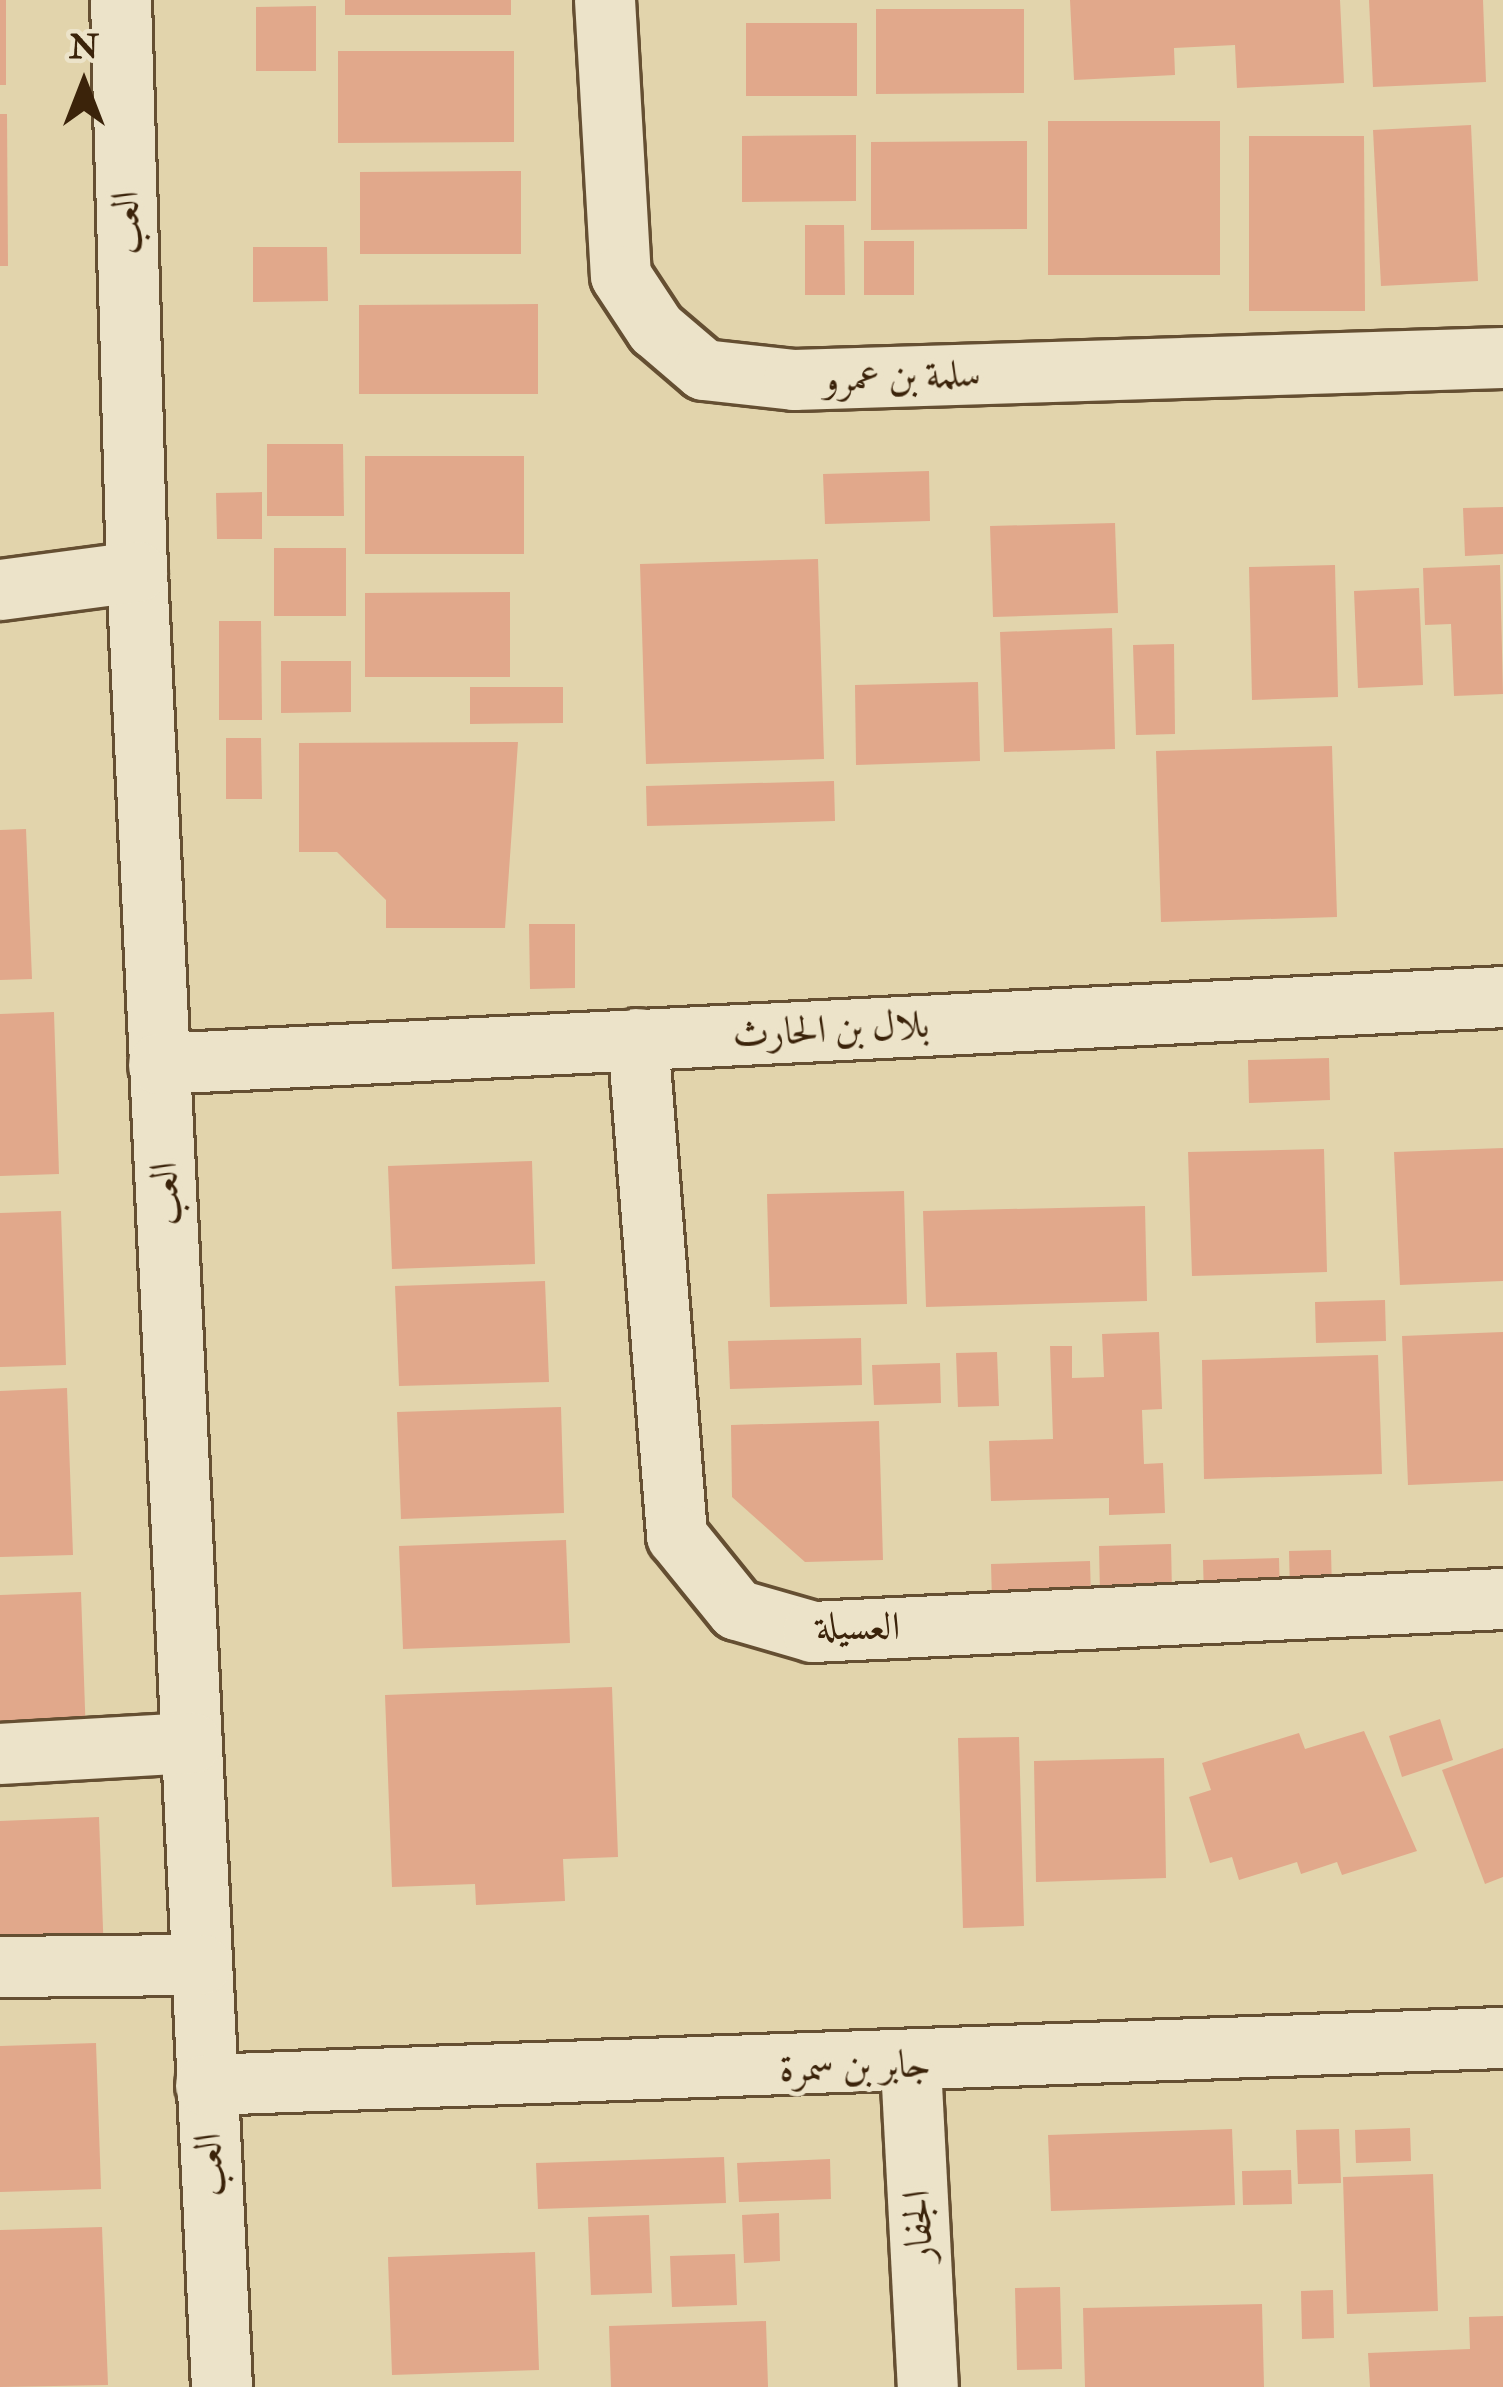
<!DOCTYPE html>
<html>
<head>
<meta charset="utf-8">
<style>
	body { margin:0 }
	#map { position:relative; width:1503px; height:2387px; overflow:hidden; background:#e2d4ac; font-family:"IM FELL Double Pica",Amiri,serif }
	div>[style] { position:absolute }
	.building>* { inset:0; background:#e1a88b }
	.roads { filter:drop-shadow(3px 0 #654f32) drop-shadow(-3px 0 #654f32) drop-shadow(0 3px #654f32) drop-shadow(0 -3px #654f32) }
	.minor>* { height:60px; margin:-30px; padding:0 30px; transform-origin:30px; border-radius:30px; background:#ece3c9 }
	span { translate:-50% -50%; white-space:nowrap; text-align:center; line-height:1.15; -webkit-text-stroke:10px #ece3c9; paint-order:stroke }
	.street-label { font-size:39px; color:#3b230a }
	.north { position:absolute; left:24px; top:24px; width:120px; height:120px; -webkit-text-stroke:9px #ece3c9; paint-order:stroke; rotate:0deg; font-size:33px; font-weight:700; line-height:48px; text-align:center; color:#3b230a }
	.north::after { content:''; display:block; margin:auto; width:42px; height:54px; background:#3b230a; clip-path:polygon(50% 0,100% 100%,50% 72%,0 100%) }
</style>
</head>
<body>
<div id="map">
	<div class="building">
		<i style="clip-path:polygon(0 0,6px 0,6px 85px,0 85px)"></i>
		<i style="clip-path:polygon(345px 0,511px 0,511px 15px,345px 15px)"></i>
		<i style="clip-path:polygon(1070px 0,1340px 0,1344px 83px,1237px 88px,1235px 45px,1174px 48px,1175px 75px,1074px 80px)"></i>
		<i style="clip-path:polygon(1369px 0,1483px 0,1486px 82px,1373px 87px)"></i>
		<i style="clip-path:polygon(316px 6px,316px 71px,256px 71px,256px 7px)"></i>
		<i style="clip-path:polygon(876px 9px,1024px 9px,1024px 93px,876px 94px)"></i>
		<i style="clip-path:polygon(746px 23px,857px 23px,857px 96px,746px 96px)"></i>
		<i style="clip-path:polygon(338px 51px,514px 51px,514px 142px,338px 143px)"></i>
		<i style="clip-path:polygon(0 114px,7px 114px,8px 266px,0 266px)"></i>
		<i style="clip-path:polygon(1048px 121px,1220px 121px,1220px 275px,1048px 275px)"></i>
		<i style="clip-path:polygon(1471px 125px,1478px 281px,1381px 286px,1373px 130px)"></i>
		<i style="clip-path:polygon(856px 135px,856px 201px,742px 202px,742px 136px)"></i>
		<i style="clip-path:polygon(1249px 136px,1364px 136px,1365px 311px,1249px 311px)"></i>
		<i style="clip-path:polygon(1027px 141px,1027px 229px,871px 230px,871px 142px)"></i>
		<i style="clip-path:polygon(521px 171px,521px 254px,360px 254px,360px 172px)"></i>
		<i style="clip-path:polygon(805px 225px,844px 225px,845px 295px,805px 295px)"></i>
		<i style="clip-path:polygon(864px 241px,914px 241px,914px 295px,864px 295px)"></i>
		<i style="clip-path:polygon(253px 247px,327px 247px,328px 301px,253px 302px)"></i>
		<i style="clip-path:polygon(538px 304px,538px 394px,359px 394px,359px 305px)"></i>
		<i style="clip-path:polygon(267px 444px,343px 444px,344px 516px,267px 516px)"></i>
		<i style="clip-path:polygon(365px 456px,524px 456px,524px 554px,365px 554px)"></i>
		<i style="clip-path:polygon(929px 471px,930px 521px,825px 524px,823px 474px)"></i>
		<i style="clip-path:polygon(262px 492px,262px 539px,217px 539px,216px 493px)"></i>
		<i style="clip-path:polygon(1503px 507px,1503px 554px,1465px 556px,1463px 508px)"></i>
		<i style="clip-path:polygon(1115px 523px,1118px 613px,993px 617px,990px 526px)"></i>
		<i style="clip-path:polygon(274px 548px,346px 548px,346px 616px,274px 616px)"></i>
		<i style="clip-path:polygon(818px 559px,824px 759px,646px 764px,640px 564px)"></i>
		<i style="clip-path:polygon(1335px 565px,1338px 697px,1252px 700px,1249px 567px)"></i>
		<i style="clip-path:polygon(1500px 565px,1503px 694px,1454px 696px,1451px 624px,1425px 625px,1423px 568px)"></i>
		<i style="clip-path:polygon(1419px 588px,1423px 685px,1358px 688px,1354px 591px)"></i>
		<i style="clip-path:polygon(510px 592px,510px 677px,365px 677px,365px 593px)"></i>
		<i style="clip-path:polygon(219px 621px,261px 621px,262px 720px,219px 720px)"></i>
		<i style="clip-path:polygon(1112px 628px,1115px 749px,1004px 752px,1000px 632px)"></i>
		<i style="clip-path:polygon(1174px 644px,1175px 734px,1136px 735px,1133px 645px)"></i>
		<i style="clip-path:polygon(281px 661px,351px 661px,351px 712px,281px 713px)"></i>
		<i style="clip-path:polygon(978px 682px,980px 761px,856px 765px,855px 685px)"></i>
		<i style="clip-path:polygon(470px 687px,563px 687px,563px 723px,470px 724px)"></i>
		<i style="clip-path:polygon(226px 738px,261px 738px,262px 799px,226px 799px)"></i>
		<i style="clip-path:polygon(518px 742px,505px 928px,386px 928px,386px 900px,337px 852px,299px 852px,299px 743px)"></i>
		<i style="clip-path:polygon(1332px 746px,1337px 917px,1161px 922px,1156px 751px)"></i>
		<i style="clip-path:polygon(834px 781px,835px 821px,647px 826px,646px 786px)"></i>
		<i style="clip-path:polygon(26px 829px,32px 979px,0 980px,0 830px)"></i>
		<i style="clip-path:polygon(529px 924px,575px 924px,575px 988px,530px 989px)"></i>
		<i style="clip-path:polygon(54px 1012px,59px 1174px,0 1176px,0 1014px)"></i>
		<i style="clip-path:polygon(1329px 1058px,1330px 1100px,1249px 1103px,1248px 1060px)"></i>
		<i style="clip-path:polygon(1503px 1148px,1503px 1281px,1400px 1285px,1394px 1152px)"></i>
		<i style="clip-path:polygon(1324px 1149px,1327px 1272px,1192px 1276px,1188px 1152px)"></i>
		<i style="clip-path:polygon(532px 1161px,535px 1264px,392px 1269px,388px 1166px)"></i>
		<i style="clip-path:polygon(904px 1191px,907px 1304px,770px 1307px,767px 1194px)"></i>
		<i style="clip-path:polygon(1145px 1206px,1147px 1301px,926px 1307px,923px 1211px)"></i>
		<i style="clip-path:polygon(61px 1211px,66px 1365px,0 1367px,0 1213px)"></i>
		<i style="clip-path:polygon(545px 1281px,549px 1382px,399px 1386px,395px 1286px)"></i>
		<i style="clip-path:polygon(1385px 1300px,1386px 1341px,1316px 1343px,1315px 1302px)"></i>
		<i style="clip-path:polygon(1159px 1332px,1162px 1409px,1142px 1410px,1144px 1464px,1163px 1463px,1165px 1513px,1109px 1515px,1109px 1498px,991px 1501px,989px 1441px,1053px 1439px,1050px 1346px,1072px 1346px,1072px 1378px,1104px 1377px,1102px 1334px)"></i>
		<i style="clip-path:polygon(1503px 1332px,1503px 1481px,1408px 1485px,1402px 1336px)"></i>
		<i style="clip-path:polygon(861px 1338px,862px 1385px,730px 1389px,728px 1341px)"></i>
		<i style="clip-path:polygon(997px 1352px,999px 1406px,958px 1407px,956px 1353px)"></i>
		<i style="clip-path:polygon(1378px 1355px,1382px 1474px,1204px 1479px,1202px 1360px)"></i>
		<i style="clip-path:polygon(940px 1363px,941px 1403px,874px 1405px,872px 1365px)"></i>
		<i style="clip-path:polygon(67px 1388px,73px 1555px,0 1557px,0 1391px)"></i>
		<i style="clip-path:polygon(561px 1407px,564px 1513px,401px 1519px,397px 1412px)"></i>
		<i style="clip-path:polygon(879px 1421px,883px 1560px,805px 1562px,732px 1497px,731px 1425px)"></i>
		<i style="clip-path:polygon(566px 1540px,570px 1643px,403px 1649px,399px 1546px)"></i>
		<i style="clip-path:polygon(1171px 1544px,1172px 1593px,1100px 1594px,1099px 1546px)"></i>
		<i style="clip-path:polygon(1331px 1550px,1332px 1592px,1290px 1593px,1289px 1551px)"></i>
		<i style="clip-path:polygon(1279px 1558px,1280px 1596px,1204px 1598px,1203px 1560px)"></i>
		<i style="clip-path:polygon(1090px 1561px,1091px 1598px,992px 1601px,991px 1564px)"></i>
		<i style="clip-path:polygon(81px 1592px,86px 1738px,0 1741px,0 1595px)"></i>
		<i style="clip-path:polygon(612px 1687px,618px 1857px,563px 1859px,565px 1901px,476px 1905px,475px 1884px,392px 1887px,385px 1695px)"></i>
		<i style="clip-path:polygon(1440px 1719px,1453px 1760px,1402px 1777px,1389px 1736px)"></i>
		<i style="clip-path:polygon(1364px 1731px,1417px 1851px,1342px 1875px,1337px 1862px,1301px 1874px,1297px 1862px,1239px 1880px,1232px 1857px,1210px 1863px,1189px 1797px,1211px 1790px,1202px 1763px,1299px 1733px,1305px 1749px)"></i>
		<i style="clip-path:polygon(1019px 1737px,1024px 1926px,963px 1928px,958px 1738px)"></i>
		<i style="clip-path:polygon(1503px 1748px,1503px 1877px,1485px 1884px,1442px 1770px)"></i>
		<i style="clip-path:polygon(1164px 1758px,1166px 1878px,1036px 1882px,1034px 1761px)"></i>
		<i style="clip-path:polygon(99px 1817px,104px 1957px,0 1961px,0 1821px)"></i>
		<i style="clip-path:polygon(96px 2043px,101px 2189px,0 2192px,0 2046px)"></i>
		<i style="clip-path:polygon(1410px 2128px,1411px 2161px,1356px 2163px,1355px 2130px)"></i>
		<i style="clip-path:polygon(1232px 2129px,1235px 2205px,1051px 2211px,1048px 2135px)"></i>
		<i style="clip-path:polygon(1339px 2129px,1341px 2183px,1298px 2184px,1296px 2130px)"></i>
		<i style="clip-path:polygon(724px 2157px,726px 2203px,538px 2209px,536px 2163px)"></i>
		<i style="clip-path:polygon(830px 2159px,831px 2199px,739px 2202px,737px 2163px)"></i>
		<i style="clip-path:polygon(1291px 2170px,1292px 2204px,1243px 2205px,1242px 2171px)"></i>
		<i style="clip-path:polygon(1433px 2174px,1438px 2311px,1347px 2314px,1343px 2177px)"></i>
		<i style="clip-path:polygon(779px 2213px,780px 2261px,744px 2263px,742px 2215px)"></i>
		<i style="clip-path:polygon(649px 2215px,652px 2293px,591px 2295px,588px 2217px)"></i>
		<i style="clip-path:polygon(102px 2227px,108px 2385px,0 2387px,0 2230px)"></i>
		<i style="clip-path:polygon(535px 2252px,539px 2370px,392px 2375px,388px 2257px)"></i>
		<i style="clip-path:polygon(735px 2254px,737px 2305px,672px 2307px,670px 2256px)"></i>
		<i style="clip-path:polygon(1060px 2287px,1062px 2369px,1017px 2370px,1015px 2288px)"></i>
		<i style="clip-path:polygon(1333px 2290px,1334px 2338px,1302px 2339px,1301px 2291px)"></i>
		<i style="clip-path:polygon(1262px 2304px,1264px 2387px,1085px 2387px,1083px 2308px)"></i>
		<i style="clip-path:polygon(1503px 2316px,1503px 2387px,1370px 2387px,1368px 2353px,1470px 2349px,1469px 2317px)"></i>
		<i style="clip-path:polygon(766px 2321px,768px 2387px,611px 2387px,609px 2326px)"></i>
	</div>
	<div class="roads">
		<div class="minor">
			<i style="left:121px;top:0;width:572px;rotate:88.4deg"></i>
			<i style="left:137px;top:572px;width:1817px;rotate:87.32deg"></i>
			<i style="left:605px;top:0;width:276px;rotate:86.7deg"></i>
			<i style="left:621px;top:276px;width:64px;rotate:56.6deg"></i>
			<i style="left:656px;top:329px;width:63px;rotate:40.5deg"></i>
			<i style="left:704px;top:370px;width:91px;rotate:6.3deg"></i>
			<i style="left:794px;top:380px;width:709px;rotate:-1.78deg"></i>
			<i style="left:0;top:590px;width:138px;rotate:-7.5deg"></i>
			<i style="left:638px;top:1039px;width:499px;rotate:85.5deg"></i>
			<i style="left:677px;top:1536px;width:95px;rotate:51deg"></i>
			<i style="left:737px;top:1610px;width:79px;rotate:16.1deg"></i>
			<i style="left:813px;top:1632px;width:691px;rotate:-2.74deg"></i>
			<i style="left:159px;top:1064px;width:1346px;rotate:-2.85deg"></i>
			<i style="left:0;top:1754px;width:192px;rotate:-3.3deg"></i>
			<i style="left:0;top:1967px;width:201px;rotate:-0.6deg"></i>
			<i style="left:911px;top:2066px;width:321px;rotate:87deg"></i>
			<i style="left:206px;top:2085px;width:1298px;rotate:-2.08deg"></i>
		</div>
	</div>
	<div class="street-label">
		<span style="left:127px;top:223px;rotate:-92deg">العب</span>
		<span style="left:902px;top:377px;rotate:-2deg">سلمة بن عمرو</span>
		<span style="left:831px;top:1030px;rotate:-3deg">بلال بن الحارث</span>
		<span style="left:166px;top:1194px;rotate:-93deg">العب</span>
		<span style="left:858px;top:1627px">العسيلة</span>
		<span style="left:855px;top:2067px;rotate:-2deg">جابر بن سمرة</span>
		<span style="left:210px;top:2165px;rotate:-93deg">العب</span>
		<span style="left:919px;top:2226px;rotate:-93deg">الجفار</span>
	</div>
	<div class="north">N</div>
</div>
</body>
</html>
